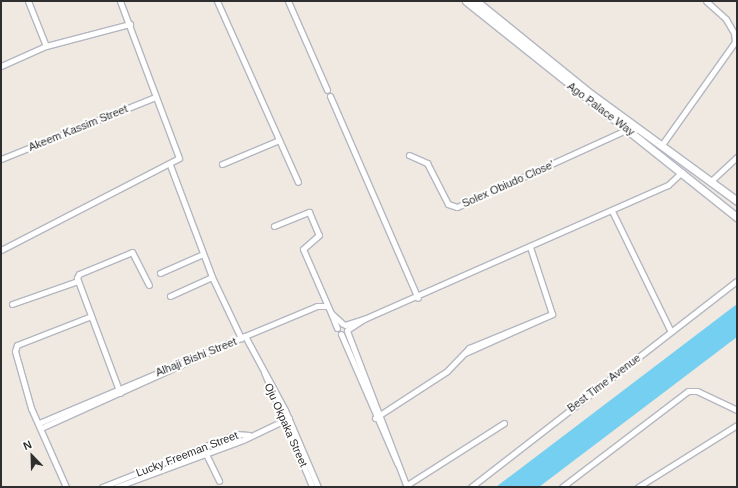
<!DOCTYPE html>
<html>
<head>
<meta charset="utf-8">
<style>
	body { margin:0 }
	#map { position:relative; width:738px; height:488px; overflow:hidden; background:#efe9e1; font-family:Arial,sans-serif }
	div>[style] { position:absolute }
	.water>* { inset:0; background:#75cff0 }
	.roads { filter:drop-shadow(1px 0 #b4b7c1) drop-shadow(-1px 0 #b4b7c1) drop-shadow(0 1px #b4b7c1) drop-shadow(0 -1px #b4b7c1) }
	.minor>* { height:5px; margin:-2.5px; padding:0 2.5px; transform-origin:2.5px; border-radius:2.5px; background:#fff }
	.secondary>* { height:7px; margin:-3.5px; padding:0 3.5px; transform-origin:3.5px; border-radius:3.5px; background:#fff }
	span { translate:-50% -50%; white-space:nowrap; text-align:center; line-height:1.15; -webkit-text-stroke:4px #fff; paint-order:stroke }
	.street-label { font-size:11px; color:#2e2e2e }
	.frame { position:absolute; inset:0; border:2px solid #2e2e2e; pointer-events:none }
	.north { position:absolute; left:12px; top:436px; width:40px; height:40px; -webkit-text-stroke:3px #fff; paint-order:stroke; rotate:337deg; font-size:11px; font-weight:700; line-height:16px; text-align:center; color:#2e2e2e }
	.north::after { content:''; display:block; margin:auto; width:14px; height:18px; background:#2e2e2e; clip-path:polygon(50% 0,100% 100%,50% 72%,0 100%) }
</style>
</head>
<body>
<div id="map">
	<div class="water">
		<i style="clip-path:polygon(737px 304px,737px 337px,539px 487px,496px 487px)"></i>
	</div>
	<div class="roads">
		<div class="minor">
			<i style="left:28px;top:1px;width:48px;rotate:68.2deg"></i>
			<i style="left:217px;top:1px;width:198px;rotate:65.9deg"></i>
			<i style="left:288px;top:1px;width:97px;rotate:66.3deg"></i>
			<i style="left:1px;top:66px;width:49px;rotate:-24deg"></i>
			<i style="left:46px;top:46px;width:87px;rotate:-14.7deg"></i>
			<i style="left:330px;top:96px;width:220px;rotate:66.5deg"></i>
			<i style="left:661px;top:146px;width:128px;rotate:-54.6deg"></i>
			<i style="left:735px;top:42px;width:9px;rotate:-96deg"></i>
			<i style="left:734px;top:33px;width:16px;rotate:-120deg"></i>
			<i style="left:726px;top:19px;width:27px;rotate:-138deg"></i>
			<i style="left:409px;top:155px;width:20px;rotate:24deg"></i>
			<i style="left:427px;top:163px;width:46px;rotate:62.9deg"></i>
			<i style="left:448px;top:204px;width:9px;rotate:18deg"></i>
			<i style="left:457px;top:207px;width:188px;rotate:-24.5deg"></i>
			<i style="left:1px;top:159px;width:166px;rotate:-21.9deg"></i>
			<i style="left:222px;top:164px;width:62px;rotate:-22.8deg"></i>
			<i style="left:170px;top:165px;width:120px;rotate:69.4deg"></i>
			<i style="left:212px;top:277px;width:68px;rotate:64.6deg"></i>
			<i style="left:710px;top:182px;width:37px;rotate:-43deg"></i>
			<i style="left:612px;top:211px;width:132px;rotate:64deg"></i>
			<i style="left:274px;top:226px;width:38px;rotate:-22deg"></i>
			<i style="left:309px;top:212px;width:25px;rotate:67deg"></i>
			<i style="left:319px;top:235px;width:21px;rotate:139deg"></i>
			<i style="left:303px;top:249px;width:70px;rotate:66.4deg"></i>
			<i style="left:1px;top:250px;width:200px;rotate:-27.3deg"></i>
			<i style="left:179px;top:158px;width:168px;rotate:-110.6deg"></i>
			<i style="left:160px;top:273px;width:47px;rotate:-23.8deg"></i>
			<i style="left:170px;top:296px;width:46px;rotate:-24.3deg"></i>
			<i style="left:12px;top:304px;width:70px;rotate:-19.2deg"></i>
			<i style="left:364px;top:319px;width:332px;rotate:-23.8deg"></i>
			<i style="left:668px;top:185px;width:19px;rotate:-43deg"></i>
			<i style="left:345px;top:325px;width:20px;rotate:-18deg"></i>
			<i style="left:364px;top:319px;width:20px;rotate:147deg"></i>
			<i style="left:337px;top:328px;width:16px;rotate:-112deg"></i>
			<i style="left:331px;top:313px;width:16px;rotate:43deg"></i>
			<i style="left:347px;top:331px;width:167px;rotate:69deg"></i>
			<i style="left:341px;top:334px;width:141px;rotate:66.5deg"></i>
			<i style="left:245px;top:336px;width:84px;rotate:61.6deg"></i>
			<i style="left:285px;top:410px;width:84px;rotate:66.8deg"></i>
			<i style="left:465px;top:353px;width:95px;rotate:-24.1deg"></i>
			<i style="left:552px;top:314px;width:71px;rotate:-108.2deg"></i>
			<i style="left:264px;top:372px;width:124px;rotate:67.2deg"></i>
			<i style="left:120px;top:393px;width:123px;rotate:-110.5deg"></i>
			<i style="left:77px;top:278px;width:4px;rotate:-63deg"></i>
			<i style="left:79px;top:274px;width:57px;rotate:-22.5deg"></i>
			<i style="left:132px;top:252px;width:37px;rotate:63deg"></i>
			<i style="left:375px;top:418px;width:86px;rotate:-33.1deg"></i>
			<i style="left:447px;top:371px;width:32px;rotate:-46deg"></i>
			<i style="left:469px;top:348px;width:90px;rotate:-22.3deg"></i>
			<i style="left:39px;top:423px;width:216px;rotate:-22.9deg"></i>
			<i style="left:41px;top:428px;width:224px;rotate:-24.3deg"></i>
			<i style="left:245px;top:336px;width:78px;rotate:-22.6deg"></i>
			<i style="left:317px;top:306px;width:9px"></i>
			<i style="left:205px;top:452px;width:32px;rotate:64deg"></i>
			<i style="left:407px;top:485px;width:115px;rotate:-32.6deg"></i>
			<i style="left:66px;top:487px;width:86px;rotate:-113.9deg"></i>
			<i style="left:31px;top:408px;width:59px;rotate:-105.7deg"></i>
			<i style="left:15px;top:351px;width:6px;rotate:-72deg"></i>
			<i style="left:17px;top:345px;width:77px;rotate:-21.3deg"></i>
			<i style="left:102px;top:487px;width:144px;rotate:-21.6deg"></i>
			<i style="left:236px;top:434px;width:13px;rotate:4deg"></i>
			<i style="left:116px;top:487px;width:135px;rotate:-20.3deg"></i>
			<i style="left:243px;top:440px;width:51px;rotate:-25.6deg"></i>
			<i style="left:471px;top:487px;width:336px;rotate:-37.8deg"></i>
			<i style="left:562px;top:487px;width:158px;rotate:-37.3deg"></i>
			<i style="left:688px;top:391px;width:9px"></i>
			<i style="left:697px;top:391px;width:44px;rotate:25.4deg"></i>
			<i style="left:638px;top:487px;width:117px;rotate:-32.1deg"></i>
		</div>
		<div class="secondary">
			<i style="left:466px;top:1px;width:347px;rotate:38.6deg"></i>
			<i style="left:476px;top:1px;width:148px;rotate:39deg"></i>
			<i style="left:591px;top:94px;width:181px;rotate:36.2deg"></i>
		</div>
	</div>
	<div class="street-label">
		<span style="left:601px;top:109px;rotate:37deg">Ago Palace Way</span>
		<span style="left:78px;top:128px;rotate:-22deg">Akeem Kassim Street</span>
		<span style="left:508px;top:184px;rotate:-24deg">Solex Obiudo Close'</span>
		<span style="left:196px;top:357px;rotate:-22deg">Alhaji Bishi Street</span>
		<span style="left:604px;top:383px;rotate:-37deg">Best Time Avenue</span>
		<span style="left:286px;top:425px;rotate:66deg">Oju Okpaka Street</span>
		<span style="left:187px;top:454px;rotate:-21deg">Lucky Freeman Street</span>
	</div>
	<div class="frame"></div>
	<div class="north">N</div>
</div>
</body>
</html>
